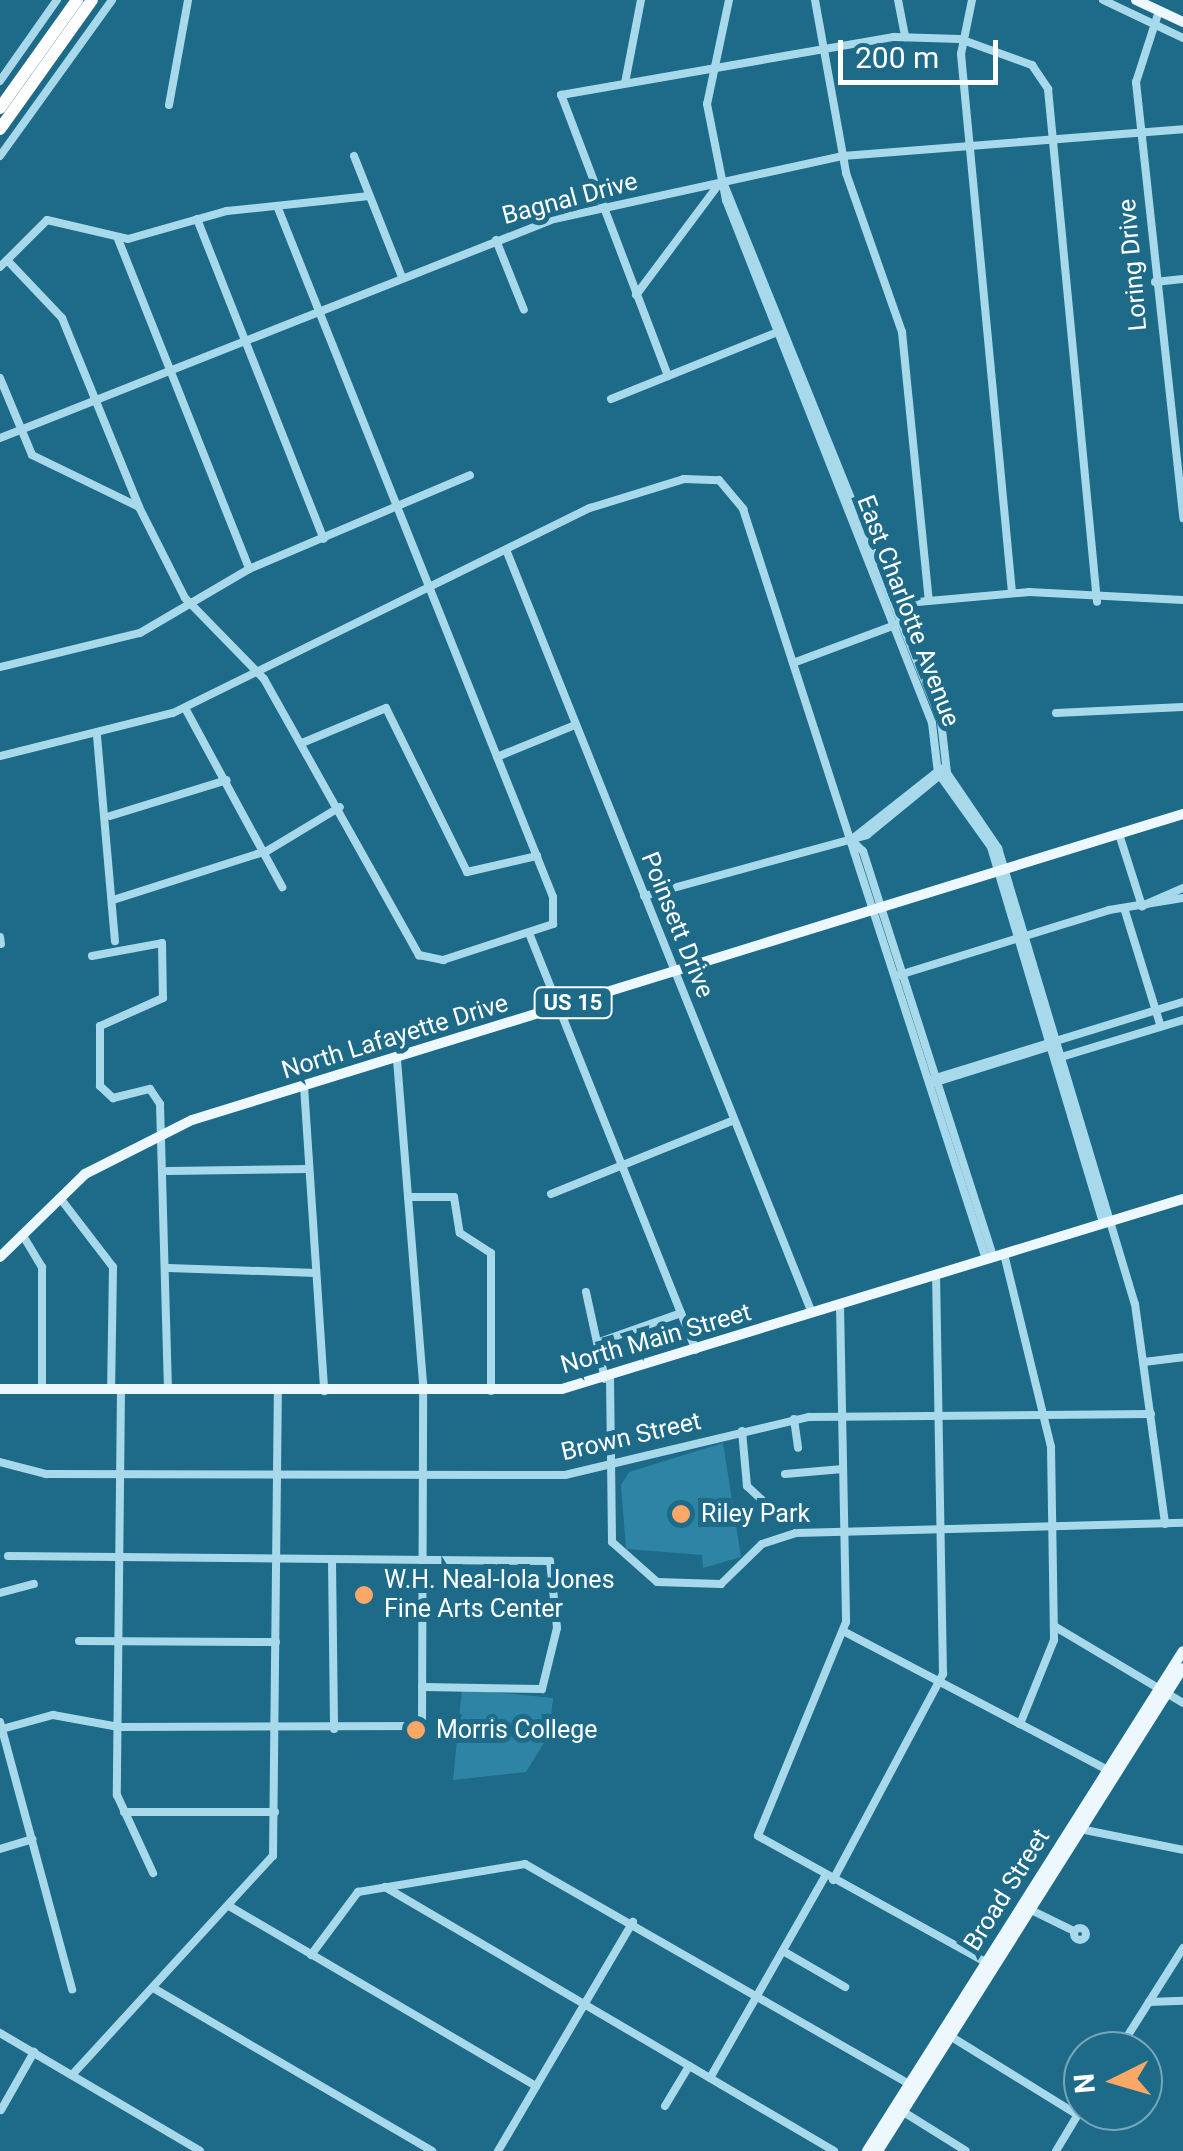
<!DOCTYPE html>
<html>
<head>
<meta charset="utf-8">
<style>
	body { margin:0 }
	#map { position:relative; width:1183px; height:2151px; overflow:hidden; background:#1d6a89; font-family:Roboto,sans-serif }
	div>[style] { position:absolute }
	.green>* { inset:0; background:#2e84a4 }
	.minor>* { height:8px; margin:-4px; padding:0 4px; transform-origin:4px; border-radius:4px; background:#a8d9eb }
	.minor>.ring { margin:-4px; padding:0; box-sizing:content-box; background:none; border:8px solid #a8d9eb; border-radius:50% }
	.major>* { height:10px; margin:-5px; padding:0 5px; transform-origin:5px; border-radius:5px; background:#edf8fe }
	.highway>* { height:12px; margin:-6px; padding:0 6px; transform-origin:6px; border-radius:6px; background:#fff }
	.dots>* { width:28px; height:28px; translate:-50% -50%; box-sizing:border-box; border:5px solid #1d6a89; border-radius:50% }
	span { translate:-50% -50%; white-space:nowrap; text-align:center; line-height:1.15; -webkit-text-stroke:10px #1d6a89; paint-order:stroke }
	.shield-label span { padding:2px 8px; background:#1d6a89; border:2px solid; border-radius:8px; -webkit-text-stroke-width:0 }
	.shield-label { font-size:22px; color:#fff; font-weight:700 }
	.street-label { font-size:25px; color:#fff }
	.poi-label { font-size:25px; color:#fff }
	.left { translate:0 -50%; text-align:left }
	.north { position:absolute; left:1063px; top:2031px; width:100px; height:100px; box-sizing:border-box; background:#1d6a89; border:2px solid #77a6b8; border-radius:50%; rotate:265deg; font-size:28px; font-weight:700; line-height:40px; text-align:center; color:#fff }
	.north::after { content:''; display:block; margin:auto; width:35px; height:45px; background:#fba766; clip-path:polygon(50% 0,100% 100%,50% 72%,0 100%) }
	.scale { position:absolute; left:838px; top:40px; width:160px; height:45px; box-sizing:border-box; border:5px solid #fff; border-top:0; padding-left:12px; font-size:30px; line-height:35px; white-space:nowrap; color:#fff; -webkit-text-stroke:8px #1d6a89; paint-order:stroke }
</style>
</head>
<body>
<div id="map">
	<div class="green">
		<i style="clip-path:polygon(723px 1443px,741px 1557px,703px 1568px,702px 1555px,626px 1549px,621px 1485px,629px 1472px)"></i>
		<i style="clip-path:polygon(462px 1689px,553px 1698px,549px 1735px,526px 1772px,453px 1780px)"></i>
	</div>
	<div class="minor">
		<i style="left:729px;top:0;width:106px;rotate:101.9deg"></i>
		<i style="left:707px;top:104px;width:98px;rotate:78.8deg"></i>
		<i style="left:726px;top:200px;width:562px;rotate:68.5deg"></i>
		<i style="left:932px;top:723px;width:50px;rotate:83.2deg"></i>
		<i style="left:938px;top:773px;width:91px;rotate:54.4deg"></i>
		<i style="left:991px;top:847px;width:392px;rotate:73.4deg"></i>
		<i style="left:815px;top:0;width:176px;rotate:79.8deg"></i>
		<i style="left:846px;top:173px;width:169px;rotate:70.6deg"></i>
		<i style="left:902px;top:332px;width:270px;rotate:84.3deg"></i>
		<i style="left:898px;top:0;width:38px;rotate:79deg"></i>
		<i style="left:972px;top:0;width:55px;rotate:101.5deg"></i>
		<i style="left:961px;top:54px;width:541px;rotate:84.59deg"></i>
		<i style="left:1103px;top:0;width:89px;rotate:25.4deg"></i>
		<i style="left:1159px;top:11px;width:75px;rotate:107.9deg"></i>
		<i style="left:1136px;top:82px;width:439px;rotate:83.8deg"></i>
		<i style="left:0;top:81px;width:99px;rotate:-54.9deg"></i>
		<i style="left:625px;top:83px;width:85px;rotate:-79.1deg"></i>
		<i style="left:169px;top:105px;width:107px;rotate:-79.7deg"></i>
		<i style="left:0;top:156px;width:192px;rotate:-54.3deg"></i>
		<i style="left:354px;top:156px;width:130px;rotate:68.4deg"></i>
		<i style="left:723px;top:182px;width:581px;rotate:67.98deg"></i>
		<i style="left:941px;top:721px;width:52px;rotate:83.4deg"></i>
		<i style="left:947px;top:773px;width:91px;rotate:55.8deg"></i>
		<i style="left:998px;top:848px;width:476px;rotate:73.3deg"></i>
		<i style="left:1135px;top:1304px;width:222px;rotate:82.2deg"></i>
		<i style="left:197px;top:219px;width:344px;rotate:68.4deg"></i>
		<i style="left:118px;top:239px;width:355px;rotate:68.3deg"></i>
		<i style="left:496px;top:240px;width:75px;rotate:68.2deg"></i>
		<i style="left:7px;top:260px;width:80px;rotate:46.5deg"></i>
		<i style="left:62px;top:318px;width:204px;rotate:67.8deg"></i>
		<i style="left:0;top:267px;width:66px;rotate:-45deg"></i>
		<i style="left:47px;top:220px;width:83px;rotate:13.2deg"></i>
		<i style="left:128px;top:239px;width:103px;rotate:-15.8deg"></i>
		<i style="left:227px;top:211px;width:143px;rotate:-6deg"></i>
		<i style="left:1155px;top:282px;width:28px;rotate:-6deg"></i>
		<i style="left:636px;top:295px;width:139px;rotate:-53.2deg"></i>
		<i style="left:668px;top:376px;width:301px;rotate:-110.8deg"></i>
		<i style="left:561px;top:95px;width:338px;rotate:-9.9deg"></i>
		<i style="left:894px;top:37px;width:66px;rotate:1.7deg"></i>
		<i style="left:960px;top:39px;width:77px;rotate:19.9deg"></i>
		<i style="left:1032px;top:65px;width:29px;rotate:56deg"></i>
		<i style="left:1048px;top:89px;width:515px;rotate:84.54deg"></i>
		<i style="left:0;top:378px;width:83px;rotate:67.4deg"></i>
		<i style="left:32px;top:455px;width:119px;rotate:25.9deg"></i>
		<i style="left:139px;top:507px;width:102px;rotate:63.2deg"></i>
		<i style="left:185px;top:598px;width:113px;rotate:45.7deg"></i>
		<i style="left:264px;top:679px;width:317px;rotate:60.7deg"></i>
		<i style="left:419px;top:955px;width:25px;rotate:12deg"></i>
		<i style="left:443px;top:960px;width:116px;rotate:-18.1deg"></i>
		<i style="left:553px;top:924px;width:27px;rotate:-90deg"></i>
		<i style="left:553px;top:897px;width:744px;rotate:-111.77deg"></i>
		<i style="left:611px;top:399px;width:180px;rotate:-21.9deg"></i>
		<i style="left:0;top:438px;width:596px;rotate:-21.57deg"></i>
		<i style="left:554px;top:219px;width:296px;rotate:-12.3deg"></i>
		<i style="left:843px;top:156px;width:341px;rotate:-4.5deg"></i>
		<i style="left:507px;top:552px;width:820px;rotate:68.16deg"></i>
		<i style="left:895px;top:604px;width:135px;rotate:-5.1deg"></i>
		<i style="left:1029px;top:592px;width:154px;rotate:3deg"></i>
		<i style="left:793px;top:663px;width:112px;rotate:-20.4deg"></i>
		<i style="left:0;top:667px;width:144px;rotate:-13.7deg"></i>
		<i style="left:140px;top:633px;width:126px;rotate:-30.4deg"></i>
		<i style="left:249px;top:569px;width:240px;rotate:-23deg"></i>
		<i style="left:185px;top:708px;width:204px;rotate:61.5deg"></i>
		<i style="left:1056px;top:713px;width:127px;rotate:-2.7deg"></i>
		<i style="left:97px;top:736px;width:206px;rotate:85deg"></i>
		<i style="left:302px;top:743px;width:91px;rotate:-22.6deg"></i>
		<i style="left:386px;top:708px;width:183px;rotate:63.7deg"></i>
		<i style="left:467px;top:872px;width:72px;rotate:-12.9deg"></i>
		<i style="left:0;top:756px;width:178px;rotate:-14deg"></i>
		<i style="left:173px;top:713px;width:465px;rotate:-26.2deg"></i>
		<i style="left:590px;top:508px;width:98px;rotate:-17.1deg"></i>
		<i style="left:684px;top:479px;width:35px;rotate:2deg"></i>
		<i style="left:719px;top:480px;width:38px;rotate:50deg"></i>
		<i style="left:743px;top:509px;width:788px;rotate:72.05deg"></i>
		<i style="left:497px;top:757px;width:84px;rotate:-22.3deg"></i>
		<i style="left:110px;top:816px;width:122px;rotate:-17.1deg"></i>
		<i style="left:1119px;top:834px;width:76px;rotate:72.3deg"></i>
		<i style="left:851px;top:840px;width:16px;rotate:43deg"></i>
		<i style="left:863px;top:851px;width:426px;rotate:72.2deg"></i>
		<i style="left:851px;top:840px;width:115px;rotate:-38.3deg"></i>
		<i style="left:644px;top:896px;width:231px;rotate:-15.3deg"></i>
		<i style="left:867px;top:835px;width:94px;rotate:-39.4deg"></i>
		<i style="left:113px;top:900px;width:162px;rotate:-17.7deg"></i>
		<i style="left:267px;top:851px;width:85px;rotate:-31.1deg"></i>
		<i style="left:1142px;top:906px;width:45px;rotate:-23.7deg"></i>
		<i style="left:1125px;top:911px;width:121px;rotate:72.8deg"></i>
		<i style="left:529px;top:933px;width:449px;rotate:68.2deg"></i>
		<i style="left:0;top:937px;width:7px;rotate:82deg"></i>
		<i style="left:92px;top:956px;width:71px;rotate:-10.5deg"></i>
		<i style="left:162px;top:943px;width:55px;rotate:89deg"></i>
		<i style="left:163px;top:998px;width:69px;rotate:156deg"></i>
		<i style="left:100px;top:1026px;width:60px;rotate:90deg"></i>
		<i style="left:100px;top:1086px;width:18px;rotate:43deg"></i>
		<i style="left:113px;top:1098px;width:38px;rotate:-14deg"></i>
		<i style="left:150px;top:1089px;width:18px;rotate:56deg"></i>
		<i style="left:160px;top:1104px;width:286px;rotate:88.4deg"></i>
		<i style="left:896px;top:976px;width:223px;rotate:-17.2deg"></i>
		<i style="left:1109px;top:910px;width:75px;rotate:-9.2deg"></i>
		<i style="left:1058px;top:1058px;width:131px;rotate:-16.9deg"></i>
		<i style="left:929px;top:1080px;width:266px;rotate:-17.1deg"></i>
		<i style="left:933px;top:1083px;width:124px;rotate:-17.4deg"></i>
		<i style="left:304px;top:1086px;width:306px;rotate:86.2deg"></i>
		<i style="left:168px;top:1171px;width:141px;rotate:-0.8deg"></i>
		<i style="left:551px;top:1194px;width:197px;rotate:-22deg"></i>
		<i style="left:408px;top:1197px;width:46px"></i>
		<i style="left:454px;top:1197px;width:36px;rotate:81deg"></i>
		<i style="left:460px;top:1233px;width:37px;rotate:33deg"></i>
		<i style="left:491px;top:1253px;width:138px;rotate:90deg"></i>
		<i style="left:60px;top:1198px;width:87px;rotate:52.5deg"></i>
		<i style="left:113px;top:1267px;width:123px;rotate:90.9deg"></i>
		<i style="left:22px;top:1234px;width:39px;rotate:59deg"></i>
		<i style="left:42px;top:1267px;width:122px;rotate:90deg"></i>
		<i style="left:1004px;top:1254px;width:199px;rotate:76.3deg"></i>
		<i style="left:1051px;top:1447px;width:193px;rotate:89.1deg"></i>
		<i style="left:1054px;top:1640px;width:91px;rotate:112deg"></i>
		<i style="left:168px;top:1268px;width:148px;rotate:1.9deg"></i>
		<i style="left:586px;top:1292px;width:89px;rotate:77.7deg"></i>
		<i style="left:840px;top:1305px;width:317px;rotate:88.9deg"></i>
		<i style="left:846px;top:1622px;width:231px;rotate:112.4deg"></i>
		<i style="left:758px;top:1836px;width:260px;rotate:29deg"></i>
		<i style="left:602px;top:1341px;width:84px;rotate:-19.5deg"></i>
		<i style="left:1144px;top:1362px;width:39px;rotate:-7deg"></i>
		<i style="left:610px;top:1377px;width:165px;rotate:89.3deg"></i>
		<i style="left:612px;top:1542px;width:60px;rotate:41.6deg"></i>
		<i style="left:657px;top:1582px;width:64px;rotate:1.8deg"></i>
		<i style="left:721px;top:1584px;width:57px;rotate:-44.3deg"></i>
		<i style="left:762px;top:1544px;width:36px;rotate:-18deg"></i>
		<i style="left:796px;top:1533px;width:387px;rotate:-1.5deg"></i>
		<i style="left:121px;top:1390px;width:405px;rotate:90.6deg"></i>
		<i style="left:117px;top:1795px;width:86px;rotate:65.2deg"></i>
		<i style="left:794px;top:1419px;width:29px;rotate:82deg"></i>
		<i style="left:742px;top:1431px;width:55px;rotate:84.8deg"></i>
		<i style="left:747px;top:1486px;width:40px;rotate:43deg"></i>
		<i style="left:0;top:1462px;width:48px;rotate:14.6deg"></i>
		<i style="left:46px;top:1474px;width:519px;rotate:0.11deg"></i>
		<i style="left:565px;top:1475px;width:251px;rotate:-13.4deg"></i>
		<i style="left:809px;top:1417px;width:342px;rotate:-0.5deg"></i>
		<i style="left:785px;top:1474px;width:58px;rotate:-4.9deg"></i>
		<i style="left:8px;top:1556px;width:542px;rotate:0.53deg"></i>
		<i style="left:550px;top:1561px;width:67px;rotate:84deg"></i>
		<i style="left:557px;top:1628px;width:63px;rotate:103.8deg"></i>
		<i style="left:542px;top:1689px;width:120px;rotate:-179deg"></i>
		<i style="left:332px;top:1561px;width:168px;rotate:89.3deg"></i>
		<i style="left:0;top:1593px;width:35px;rotate:-15deg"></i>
		<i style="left:1054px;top:1626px;width:150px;rotate:30.8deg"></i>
		<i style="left:843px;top:1631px;width:303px;rotate:27.7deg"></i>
		<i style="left:79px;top:1641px;width:197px;rotate:0.3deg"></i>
		<i style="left:0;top:1722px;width:277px;rotate:74.9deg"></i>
		<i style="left:2px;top:1729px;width:53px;rotate:-15.4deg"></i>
		<i style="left:53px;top:1715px;width:67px;rotate:10.3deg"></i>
		<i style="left:119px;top:1727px;width:303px;rotate:-0.2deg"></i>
		<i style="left:422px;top:1726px;width:343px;rotate:-89.8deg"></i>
		<i style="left:423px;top:1383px;width:327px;rotate:-94.6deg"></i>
		<i style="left:124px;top:1812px;width:151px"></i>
		<i style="left:1080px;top:1829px;width:105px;rotate:11.5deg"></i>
		<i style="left:0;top:1849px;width:34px;rotate:-17deg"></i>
		<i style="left:833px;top:1880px;width:234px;rotate:-61.9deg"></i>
		<i style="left:943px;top:1674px;width:399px;rotate:-91deg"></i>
		<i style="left:385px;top:1887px;width:521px;rotate:30.45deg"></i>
		<i style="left:229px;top:1906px;width:356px;rotate:30.4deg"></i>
		<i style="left:1029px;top:1909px;width:50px;rotate:26.1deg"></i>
		<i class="ring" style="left:1074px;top:1928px;width:4px;height:4px"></i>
		<i style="left:783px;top:1951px;width:72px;rotate:30.1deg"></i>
		<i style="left:311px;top:1955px;width:79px;rotate:-53.3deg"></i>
		<i style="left:358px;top:1892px;width:169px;rotate:-9.5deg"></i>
		<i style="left:525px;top:1864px;width:447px;rotate:29.8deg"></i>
		<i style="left:155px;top:1989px;width:321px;rotate:30.3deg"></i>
		<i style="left:1149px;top:2002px;width:34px;rotate:-2deg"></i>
		<i style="left:0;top:2033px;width:232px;rotate:30.5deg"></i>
		<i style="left:950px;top:2036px;width:150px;rotate:31.7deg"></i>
		<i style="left:1118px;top:2051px;width:122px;rotate:-57.7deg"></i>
		<i style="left:72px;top:2075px;width:297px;rotate:-47.5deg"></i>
		<i style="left:273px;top:1856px;width:466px;rotate:-89.4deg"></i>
		<i style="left:710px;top:2078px;width:232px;rotate:-60.3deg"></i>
		<i style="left:665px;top:2106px;width:47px;rotate:-59deg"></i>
		<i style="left:1px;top:2110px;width:67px;rotate:-60.4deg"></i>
		<i style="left:902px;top:2111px;width:75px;rotate:32deg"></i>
		<i style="left:498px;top:2151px;width:266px;rotate:-59.5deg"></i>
		<i style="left:1056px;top:2151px;width:52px;rotate:-59deg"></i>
	</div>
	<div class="major">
		<i style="left:1136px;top:0;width:52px;rotate:25.1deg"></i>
		<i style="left:0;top:1257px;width:119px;rotate:-44.3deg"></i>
		<i style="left:85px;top:1174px;width:120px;rotate:-26.8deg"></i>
		<i style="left:192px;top:1120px;width:1037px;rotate:-17.16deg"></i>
		<i style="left:0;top:1389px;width:562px"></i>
		<i style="left:562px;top:1389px;width:649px;rotate:-17.01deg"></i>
		<i style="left:867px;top:2151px;width:591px;rotate:-57.71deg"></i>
		<i style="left:878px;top:2151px;width:571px;rotate:-57.73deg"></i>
	</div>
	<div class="highway">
		<i style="left:0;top:108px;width:133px;rotate:-54.5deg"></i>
		<i style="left:0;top:129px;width:158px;rotate:-54.5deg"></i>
	</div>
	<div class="dots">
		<i style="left:681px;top:1514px;background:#fba766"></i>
		<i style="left:364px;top:1595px;background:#fba766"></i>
		<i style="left:416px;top:1730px;background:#fba766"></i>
	</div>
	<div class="shield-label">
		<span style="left:573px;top:1003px">US 15</span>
	</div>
	<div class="street-label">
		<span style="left:570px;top:199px;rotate:-15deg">Bagnal Drive</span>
		<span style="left:1133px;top:265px;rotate:-95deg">Loring Drive</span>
		<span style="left:908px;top:611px;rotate:69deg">East Charlotte Avenue</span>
		<span style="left:677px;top:925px;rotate:68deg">Poinsett Drive</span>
		<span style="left:395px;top:1037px;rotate:-17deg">North Lafayette Drive</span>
		<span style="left:656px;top:1339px;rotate:-16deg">North Main Street</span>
		<span style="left:631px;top:1437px;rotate:-13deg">Brown Street</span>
		<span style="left:1007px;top:1890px;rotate:-58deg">Broad Street</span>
	</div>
	<div class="poi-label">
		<span class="left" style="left:701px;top:1514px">Riley Park</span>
		<span class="left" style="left:384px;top:1595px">W.H. Neal-Iola Jones<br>Fine Arts Center</span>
		<span class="left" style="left:436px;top:1730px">Morris College</span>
	</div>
	<div class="north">N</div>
	<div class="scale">200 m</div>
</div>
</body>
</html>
